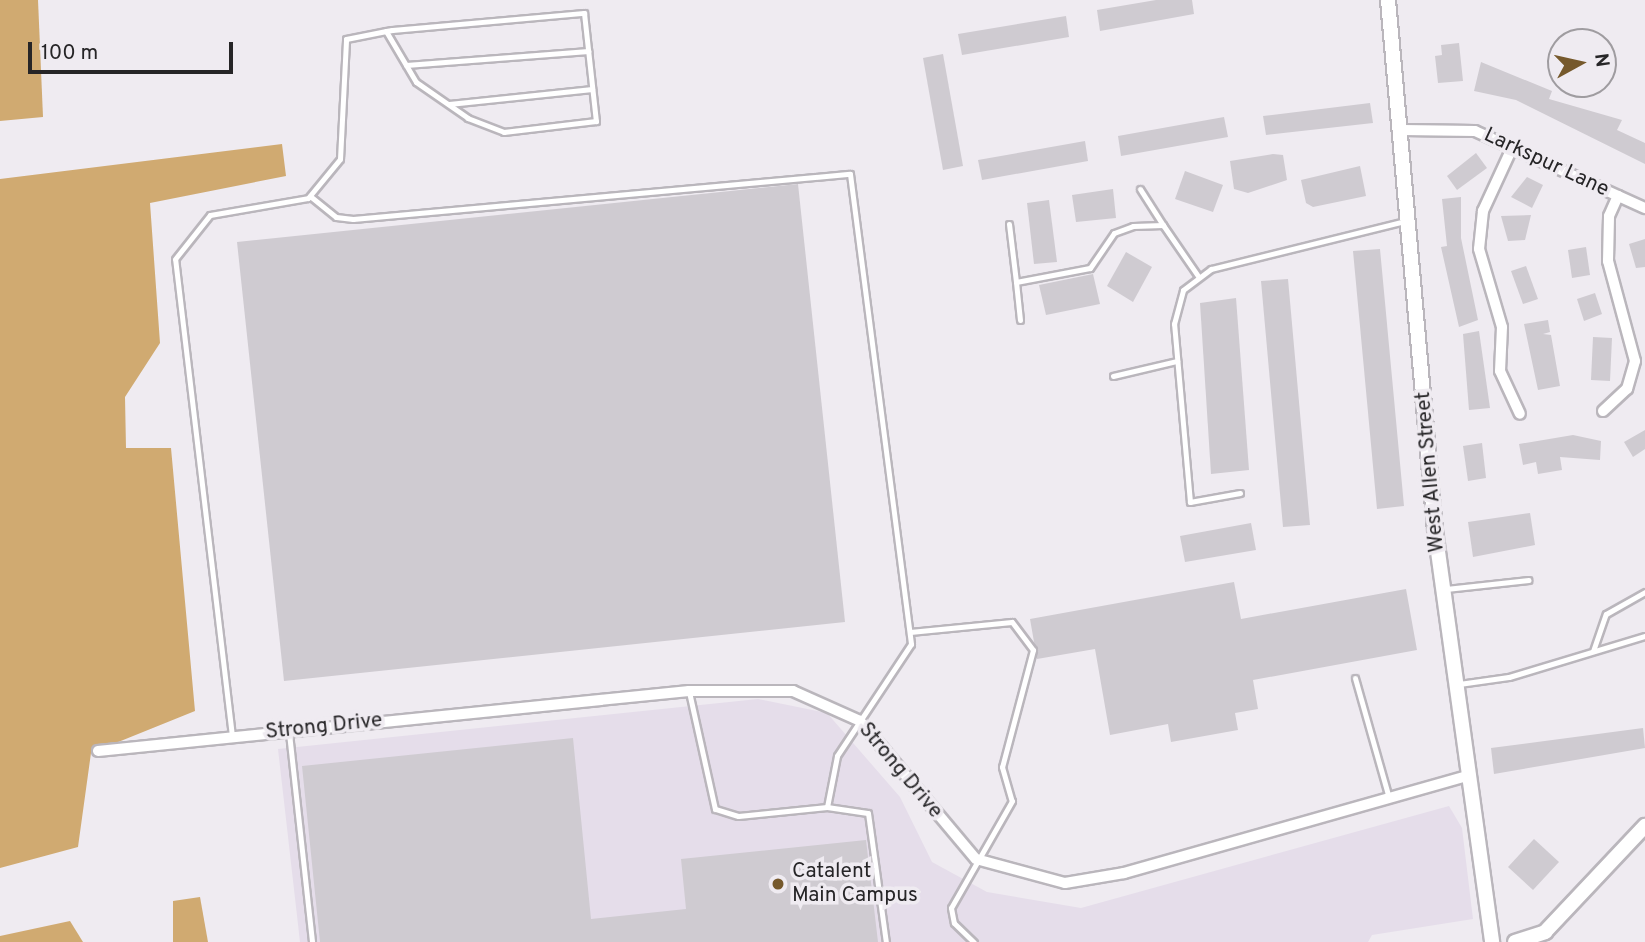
<!DOCTYPE html>
<html>
<head>
<meta charset="utf-8">
<style>
	body { margin:0 }
	#map { position:relative; width:1645px; height:942px; overflow:hidden; background:#efebf1; font-family:Overpass,sans-serif }
	div>[style] { position:absolute }
	.built>* { inset:0; background:#e5ddea }
	.forest>* { inset:0; background:#d0aa71 }
	.building>* { inset:0; background:#cfcbd1 }
	.roads { filter:drop-shadow(2px 0 #bab6bc) drop-shadow(-2px 0 #bab6bc) drop-shadow(0 2px #bab6bc) drop-shadow(0 -2px #bab6bc) }
	.service>* { height:5px; margin:-2.5px; padding:0 2.5px; transform-origin:2.5px; border-radius:2.5px; background:#fff }
	.minor>* { height:10px; margin:-5px; padding:0 5px; transform-origin:5px; border-radius:5px; background:#fff }
	.tertiary>* { height:14px; margin:-7px; padding:0 7px; transform-origin:7px; border-radius:7px; background:#fff }
	.dots>* { width:19px; height:19px; translate:-50% -50%; box-sizing:border-box; border:4px solid #efebf1; border-radius:50% }
	span { translate:-50% -50%; white-space:nowrap; text-align:center; line-height:1.15; -webkit-text-stroke:7px #efebf1; paint-order:stroke }
	.street-label { font-size:21px; color:#262527 }
	.poi-label { font-size:21px; color:#262527 }
	.left { translate:0 -50%; text-align:left }
	.north { position:absolute; left:1547px; top:28px; width:70px; height:70px; box-sizing:border-box; background:#efebf1; border:2px solid #9f9ca0; border-radius:50%; rotate:82deg; font-size:19px; font-weight:700; line-height:28px; text-align:center; color:#262527 }
	.north::after { content:''; display:block; margin:auto; width:24px; height:32px; background:#76592c; clip-path:polygon(50% 0,100% 100%,50% 72%,0 100%) }
	.scale { position:absolute; left:28px; top:42px; width:205px; height:32px; box-sizing:border-box; border:4px solid #262527; border-top:0; padding-left:9px; font-size:21px; line-height:24px; white-space:nowrap; color:#262527; -webkit-text-stroke:5px #efebf1; paint-order:stroke }
</style>
</head>
<body>
<div id="map">
	<div class="built">
		<i style="clip-path:polygon(758px 699px,827px 713px,900px 797px,932px 862px,987px 892px,1081px 908px,1449px 806px,1462px 828px,1473px 919px,1372px 935px,1368px 942px,300px 942px,278px 749px)"></i>
	</div>
	<div class="forest">
		<i style="clip-path:polygon(0 0,38px 0,43px 117px,0 121px)"></i>
		<i style="clip-path:polygon(282px 144px,286px 176px,150px 203px,160px 343px,125px 397px,126px 448px,171px 448px,195px 711px,91px 753px,78px 847px,0 868px,0 179px)"></i>
		<i style="clip-path:polygon(200px 897px,208px 942px,173px 942px,173px 901px)"></i>
		<i style="clip-path:polygon(70px 921px,83px 942px,0 942px,0 936px)"></i>
	</div>
	<div class="building">
		<i style="clip-path:polygon(1156px 0,1192px 0,1194px 14px,1100px 31px,1097px 10px)"></i>
		<i style="clip-path:polygon(1066px 16px,1069px 37px,962px 55px,958px 34px)"></i>
		<i style="clip-path:polygon(1459px 43px,1463px 81px,1438px 83px,1435px 56px,1442px 55px,1441px 45px)"></i>
		<i style="clip-path:polygon(943px 54px,963px 166px,943px 170px,923px 58px)"></i>
		<i style="clip-path:polygon(1481px 62px,1552px 91px,1549px 99px,1622px 120px,1617px 130px,1645px 143px,1645px 164px,1516px 100px,1474px 91px)"></i>
		<i style="clip-path:polygon(1370px 103px,1373px 123px,1266px 135px,1263px 116px)"></i>
		<i style="clip-path:polygon(1224px 117px,1228px 137px,1121px 156px,1118px 136px)"></i>
		<i style="clip-path:polygon(1085px 141px,1088px 161px,982px 180px,978px 160px)"></i>
		<i style="clip-path:polygon(1476px 153px,1487px 168px,1457px 190px,1447px 176px)"></i>
		<i style="clip-path:polygon(1273px 154px,1283px 155px,1287px 180px,1248px 193px,1234px 189px,1230px 161px)"></i>
		<i style="clip-path:polygon(1360px 166px,1366px 196px,1313px 207px,1306px 203px,1301px 180px)"></i>
		<i style="clip-path:polygon(1185px 171px,1223px 185px,1213px 212px,1175px 199px)"></i>
		<i style="clip-path:polygon(1527px 177px,1543px 185px,1532px 208px,1511px 197px)"></i>
		<i style="clip-path:polygon(798px 184px,845px 622px,284px 681px,237px 242px)"></i>
		<i style="clip-path:polygon(1113px 189px,1116px 218px,1076px 222px,1072px 195px)"></i>
		<i style="clip-path:polygon(1461px 197px,1461px 238px,1478px 320px,1459px 327px,1441px 247px,1447px 246px,1442px 199px)"></i>
		<i style="clip-path:polygon(1049px 200px,1057px 262px,1034px 264px,1027px 203px)"></i>
		<i style="clip-path:polygon(1531px 215px,1525px 240px,1508px 241px,1501px 216px)"></i>
		<i style="clip-path:polygon(1645px 239px,1645px 267px,1636px 268px,1629px 244px)"></i>
		<i style="clip-path:polygon(1586px 247px,1590px 275px,1572px 278px,1568px 250px)"></i>
		<i style="clip-path:polygon(1380px 249px,1404px 506px,1377px 509px,1353px 251px)"></i>
		<i style="clip-path:polygon(1126px 252px,1152px 267px,1133px 302px,1107px 286px)"></i>
		<i style="clip-path:polygon(1526px 266px,1538px 299px,1523px 304px,1511px 271px)"></i>
		<i style="clip-path:polygon(1093px 274px,1100px 304px,1046px 315px,1039px 285px)"></i>
		<i style="clip-path:polygon(1288px 279px,1310px 525px,1283px 527px,1261px 281px)"></i>
		<i style="clip-path:polygon(1595px 293px,1602px 314px,1584px 321px,1577px 299px)"></i>
		<i style="clip-path:polygon(1236px 298px,1249px 470px,1211px 474px,1200px 303px)"></i>
		<i style="clip-path:polygon(1548px 320px,1550px 332px,1543px 334px,1551px 335px,1560px 386px,1538px 390px,1524px 324px)"></i>
		<i style="clip-path:polygon(1479px 331px,1490px 408px,1469px 410px,1463px 334px)"></i>
		<i style="clip-path:polygon(1593px 337px,1612px 338px,1610px 381px,1591px 380px)"></i>
		<i style="clip-path:polygon(1645px 430px,1645px 449px,1633px 457px,1624px 442px)"></i>
		<i style="clip-path:polygon(1573px 435px,1601px 441px,1600px 460px,1560px 457px,1562px 470px,1538px 474px,1536px 462px,1523px 465px,1519px 444px)"></i>
		<i style="clip-path:polygon(1482px 443px,1486px 478px,1468px 481px,1463px 446px)"></i>
		<i style="clip-path:polygon(1530px 513px,1535px 545px,1473px 557px,1468px 522px)"></i>
		<i style="clip-path:polygon(1251px 523px,1256px 550px,1185px 562px,1180px 536px)"></i>
		<i style="clip-path:polygon(1234px 582px,1241px 619px,1406px 589px,1417px 650px,1253px 680px,1258px 709px,1235px 713px,1238px 730px,1171px 742px,1168px 724px,1110px 735px,1095px 649px,1037px 659px,1030px 619px)"></i>
		<i style="clip-path:polygon(1643px 728px,1645px 748px,1494px 774px,1491px 748px)"></i>
		<i style="clip-path:polygon(573px 738px,591px 919px,686px 909px,681px 859px,866px 840px,878px 942px,320px 942px,302px 766px)"></i>
		<i style="clip-path:polygon(1534px 839px,1559px 862px,1533px 890px,1508px 867px)"></i>
	</div>
	<div class="roads">
		<div class="service">
			<i style="left:406px;top:65px;width:183px;rotate:-4.4deg"></i>
			<i style="left:449px;top:104px;width:144px;rotate:-6deg"></i>
			<i style="left:1140px;top:189px;width:43px;rotate:57.4deg"></i>
			<i style="left:310px;top:196px;width:33px;rotate:39deg"></i>
			<i style="left:336px;top:217px;width:17px;rotate:7deg"></i>
			<i style="left:353px;top:219px;width:499px;rotate:-5.2deg"></i>
			<i style="left:850px;top:174px;width:474px;rotate:82.6deg"></i>
			<i style="left:911px;top:644px;width:134px;rotate:123.5deg"></i>
			<i style="left:837px;top:756px;width:52px;rotate:101.1deg"></i>
			<i style="left:827px;top:807px;width:89px;rotate:174.2deg"></i>
			<i style="left:738px;top:816px;width:24px;rotate:-163deg"></i>
			<i style="left:715px;top:809px;width:120px;rotate:-102.5deg"></i>
			<i style="left:1009px;top:224px;width:58px;rotate:83.1deg"></i>
			<i style="left:1020px;top:320px;width:38px;rotate:-96deg"></i>
			<i style="left:1016px;top:282px;width:75px;rotate:-10.7deg"></i>
			<i style="left:1090px;top:268px;width:42px;rotate:-55.6deg"></i>
			<i style="left:1114px;top:233px;width:20px;rotate:-20deg"></i>
			<i style="left:1133px;top:226px;width:30px;rotate:-2deg"></i>
			<i style="left:1163px;top:225px;width:62px;rotate:55.5deg"></i>
			<i style="left:1113px;top:376px;width:66px;rotate:-13.2deg"></i>
			<i style="left:1240px;top:493px;width:51px;rotate:169.8deg"></i>
			<i style="left:1190px;top:502px;width:179px;rotate:-95.1deg"></i>
			<i style="left:1174px;top:324px;width:35px;rotate:-75deg"></i>
			<i style="left:1183px;top:290px;width:35px;rotate:-37deg"></i>
			<i style="left:1211px;top:269px;width:200px;rotate:-13.9deg"></i>
			<i style="left:1446px;top:589px;width:83px;rotate:-6.2deg"></i>
			<i style="left:910px;top:632px;width:102px;rotate:-5.6deg"></i>
			<i style="left:1012px;top:622px;width:35px;rotate:53deg"></i>
			<i style="left:1033px;top:650px;width:121px;rotate:104.8deg"></i>
			<i style="left:1002px;top:767px;width:35px;rotate:74deg"></i>
			<i style="left:1012px;top:801px;width:123px;rotate:119.7deg"></i>
			<i style="left:951px;top:908px;width:15px;rotate:79deg"></i>
			<i style="left:954px;top:923px;width:28px;rotate:44deg"></i>
			<i style="left:1593px;top:651px;width:39px;rotate:-71deg"></i>
			<i style="left:1606px;top:614px;width:45px;rotate:-29.4deg"></i>
			<i style="left:1355px;top:678px;width:125px;rotate:74.2deg"></i>
			<i style="left:1459px;top:684px;width:50px;rotate:-8deg"></i>
			<i style="left:1509px;top:677px;width:142px;rotate:-16.8deg"></i>
			<i style="left:289px;top:733px;width:210px;rotate:83.7deg"></i>
			<i style="left:232px;top:736px;width:480px;rotate:-96.8deg"></i>
			<i style="left:175px;top:259px;width:56px;rotate:-51.5deg"></i>
			<i style="left:210px;top:215px;width:99px;rotate:-9.8deg"></i>
			<i style="left:308px;top:198px;width:50px;rotate:-50.6deg"></i>
			<i style="left:340px;top:159px;width:120px;rotate:-87.1deg"></i>
			<i style="left:346px;top:39px;width:41px;rotate:-11.3deg"></i>
			<i style="left:386px;top:31px;width:6px;rotate:-9deg"></i>
			<i style="left:392px;top:30px;width:193px;rotate:-5.1deg"></i>
			<i style="left:584px;top:13px;width:109px;rotate:83.7deg"></i>
			<i style="left:596px;top:121px;width:93px;rotate:173.2deg"></i>
			<i style="left:504px;top:132px;width:39px;rotate:-159deg"></i>
			<i style="left:468px;top:118px;width:63px;rotate:-145.3deg"></i>
			<i style="left:416px;top:82px;width:59px;rotate:-120.5deg"></i>
			<i style="left:827px;top:807px;width:41px;rotate:8.3deg"></i>
			<i style="left:868px;top:813px;width:130px;rotate:82.1deg"></i>
		</div>
		<div class="minor">
			<i style="left:1403px;top:130px;width:72px;rotate:0.8deg"></i>
			<i style="left:1475px;top:131px;width:187px;rotate:24.4deg"></i>
			<i style="left:1513px;top:146px;width:72px;rotate:114.8deg"></i>
			<i style="left:1483px;top:211px;width:38px;rotate:96deg"></i>
			<i style="left:1479px;top:249px;width:81px;rotate:73.6deg"></i>
			<i style="left:1502px;top:327px;width:44px;rotate:92.6deg"></i>
			<i style="left:1500px;top:371px;width:47px;rotate:65.1deg"></i>
			<i style="left:1603px;top:411px;width:33px;rotate:-43deg"></i>
			<i style="left:1627px;top:389px;width:29px;rotate:-74deg"></i>
			<i style="left:1635px;top:361px;width:104px;rotate:-105.1deg"></i>
			<i style="left:1608px;top:261px;width:45px;rotate:-88.7deg"></i>
			<i style="left:1609px;top:216px;width:22px;rotate:-66deg"></i>
			<i style="left:98px;top:751px;width:594px;rotate:-5.8deg"></i>
			<i style="left:689px;top:691px;width:104px"></i>
			<i style="left:793px;top:691px;width:73px;rotate:24.1deg"></i>
			<i style="left:860px;top:721px;width:180px;rotate:50deg"></i>
			<i style="left:976px;top:859px;width:92px;rotate:15.1deg"></i>
			<i style="left:1065px;top:883px;width:60px;rotate:-9.6deg"></i>
			<i style="left:1124px;top:873px;width:356px;rotate:-15.8deg"></i>
		</div>
		<div class="tertiary">
			<i style="left:1388px;top:0;width:532px;rotate:84.93deg"></i>
			<i style="left:1435px;top:530px;width:416px;rotate:82.1deg"></i>
			<i style="left:1515px;top:942px;width:32px;rotate:-18deg"></i>
			<i style="left:1545px;top:932px;width:146px;rotate:-46.7deg"></i>
		</div>
	</div>
	<div class="dots">
		<i style="left:778px;top:884px;background:#76592c"></i>
	</div>
	<div class="street-label">
		<span style="left:1546px;top:163px;rotate:25deg">Larkspur Lane</span>
		<span style="left:1431px;top:472px;rotate:-95deg">West Allen Street</span>
		<span style="left:324px;top:727px;rotate:-6deg">Strong Drive</span>
		<span style="left:900px;top:771px;rotate:50deg">Strong Drive</span>
	</div>
	<div class="poi-label">
		<span class="left" style="left:792px;top:884px">Catalent<br>Main Campus</span>
	</div>
	<div class="north">N</div>
	<div class="scale">100 m</div>
</div>
</body>
</html>
